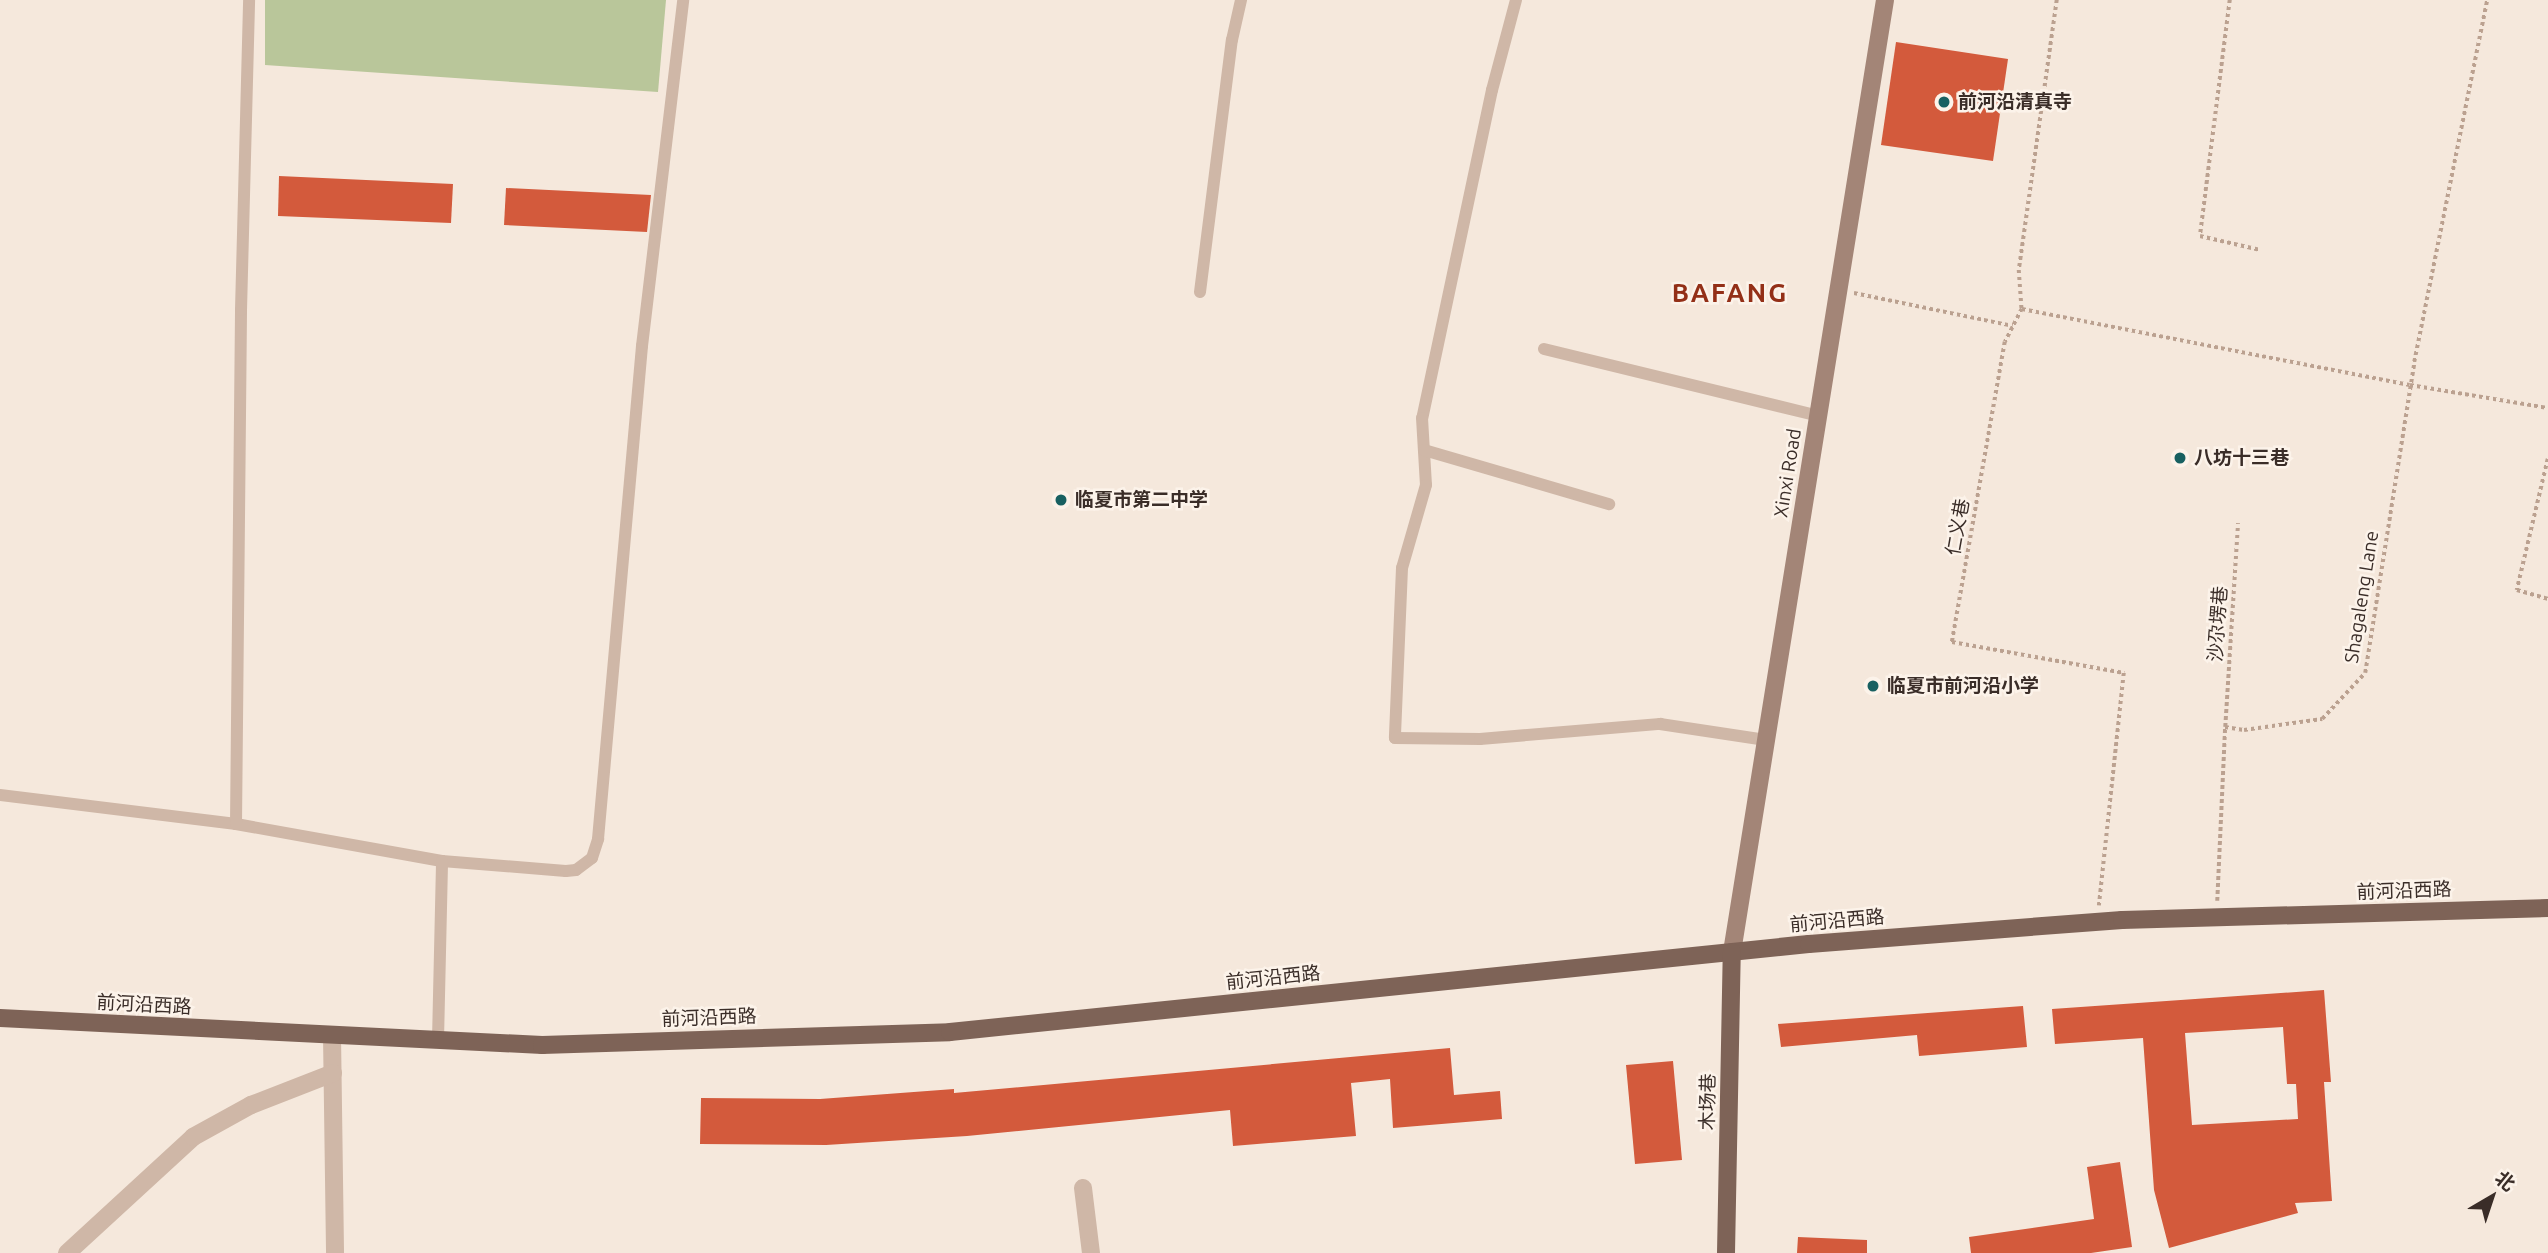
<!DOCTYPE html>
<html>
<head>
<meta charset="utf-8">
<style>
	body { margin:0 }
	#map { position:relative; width:2548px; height:1253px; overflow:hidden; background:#f5e8dc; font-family:Ubuntu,"Noto Sans SC",sans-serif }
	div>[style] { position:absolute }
	.green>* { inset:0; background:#b9c69a }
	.building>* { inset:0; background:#d35a3c }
	.path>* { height:3.5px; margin-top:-1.75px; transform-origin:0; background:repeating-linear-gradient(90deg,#bba190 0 3.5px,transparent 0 7px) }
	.lane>* { height:12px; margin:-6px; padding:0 6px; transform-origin:6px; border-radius:6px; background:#cfb7a7 }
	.street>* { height:18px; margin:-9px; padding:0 9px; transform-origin:9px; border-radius:9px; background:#cfb7a7 }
	.secondary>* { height:18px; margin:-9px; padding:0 9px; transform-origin:9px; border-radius:9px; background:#a38577 }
	.primary>* { height:18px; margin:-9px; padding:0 9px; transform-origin:9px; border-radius:9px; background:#7e6357 }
	.dots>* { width:19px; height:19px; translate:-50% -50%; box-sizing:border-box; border:4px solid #fcf3ea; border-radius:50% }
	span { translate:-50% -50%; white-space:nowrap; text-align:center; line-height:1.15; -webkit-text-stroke:5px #fcf3ea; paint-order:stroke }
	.poi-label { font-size:19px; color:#3a2d28; font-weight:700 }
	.left { translate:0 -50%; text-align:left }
	.street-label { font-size:19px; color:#3a2d28 }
	.district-label { font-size:26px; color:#932f17; font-weight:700; letter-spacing:2px }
	.north { position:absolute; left:2457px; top:1162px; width:70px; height:70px; -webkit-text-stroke:5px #fcf3ea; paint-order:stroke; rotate:39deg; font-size:19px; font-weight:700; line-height:28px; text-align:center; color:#3a2d28 }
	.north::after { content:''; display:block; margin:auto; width:24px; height:32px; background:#3a2d28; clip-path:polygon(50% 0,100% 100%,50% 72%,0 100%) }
</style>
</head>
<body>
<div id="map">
	<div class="green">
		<i style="clip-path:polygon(265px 0,666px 0,658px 92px,265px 65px)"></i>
	</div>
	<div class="building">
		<i style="clip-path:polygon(1896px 42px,2008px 59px,1993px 161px,1881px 145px)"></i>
		<i style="clip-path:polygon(279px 176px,453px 184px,451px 223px,278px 216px)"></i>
		<i style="clip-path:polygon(506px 188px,651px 195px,647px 232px,504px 225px)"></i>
		<i style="clip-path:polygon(evenodd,2324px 990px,2331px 1082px,2324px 1082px,2332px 1201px,2295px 1203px,2298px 1213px,2169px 1248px,2154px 1190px,2143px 1038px,2055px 1044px,2052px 1009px,2324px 990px,2283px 1027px,2287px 1084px,2296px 1084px,2298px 1119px,2192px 1125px,2185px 1033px,2283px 1027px)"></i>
		<i style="clip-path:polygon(2023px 1006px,2027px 1047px,1919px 1056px,1917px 1035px,1781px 1047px,1778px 1024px)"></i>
		<i style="clip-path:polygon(1450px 1048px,1454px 1095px,1500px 1091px,1502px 1119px,1393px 1128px,1390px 1079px,1351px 1083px,1356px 1136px,1233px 1146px,1230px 1110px,967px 1136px,826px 1145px,700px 1144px,701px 1098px,820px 1099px,954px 1089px,954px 1093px)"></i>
		<i style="clip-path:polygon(1673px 1061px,1682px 1160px,1635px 1164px,1626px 1065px)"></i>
		<i style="clip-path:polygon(2120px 1162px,2132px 1247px,2091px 1253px,1971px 1253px,1969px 1237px,2094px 1219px,2087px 1167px)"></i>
		<i style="clip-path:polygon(1798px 1237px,1867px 1240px,1867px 1253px,1797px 1253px)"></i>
	</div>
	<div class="path">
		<i style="left:2057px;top:0;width:273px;rotate:98deg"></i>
		<i style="left:2019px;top:270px;width:39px;rotate:86deg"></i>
		<i style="left:2022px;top:309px;width:37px;rotate:117deg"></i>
		<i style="left:2005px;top:342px;width:305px;rotate:100deg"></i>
		<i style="left:1952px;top:642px;width:175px;rotate:10.2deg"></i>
		<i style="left:2124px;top:673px;width:234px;rotate:96.1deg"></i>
		<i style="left:2230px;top:0;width:238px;rotate:97.2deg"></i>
		<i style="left:2200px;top:236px;width:62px;rotate:13.1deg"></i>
		<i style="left:1854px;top:293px;width:162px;rotate:11.7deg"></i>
		<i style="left:2022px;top:309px;width:395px;rotate:11.1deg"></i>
		<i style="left:2410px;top:385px;width:140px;rotate:9.5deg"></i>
		<i style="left:2548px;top:459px;width:135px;rotate:103.3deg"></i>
		<i style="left:2517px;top:590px;width:32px;rotate:16deg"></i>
		<i style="left:2225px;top:727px;width:204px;rotate:-86.4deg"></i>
		<i style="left:2217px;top:901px;width:174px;rotate:-87.4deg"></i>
		<i style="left:2225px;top:727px;width:19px;rotate:9deg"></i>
		<i style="left:2244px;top:730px;width:79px;rotate:-8deg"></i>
		<i style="left:2322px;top:719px;width:63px;rotate:-46.9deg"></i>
		<i style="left:2365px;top:673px;width:315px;rotate:-81deg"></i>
		<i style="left:2414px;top:362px;width:369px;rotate:-78.6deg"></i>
	</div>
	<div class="lane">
		<i style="left:1516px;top:0;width:93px;rotate:104.9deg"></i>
		<i style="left:1492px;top:90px;width:335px;rotate:102deg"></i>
		<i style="left:1422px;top:418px;width:67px;rotate:86.6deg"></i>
		<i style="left:1426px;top:485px;width:86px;rotate:106.1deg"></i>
		<i style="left:1402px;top:568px;width:170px;rotate:92.4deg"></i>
		<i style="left:1395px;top:738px;width:85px;rotate:0.7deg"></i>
		<i style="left:1480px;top:739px;width:181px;rotate:-4.8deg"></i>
		<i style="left:1660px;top:724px;width:107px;rotate:8.6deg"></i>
		<i style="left:1200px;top:292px;width:254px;rotate:-82.8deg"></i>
		<i style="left:1232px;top:40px;width:41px;rotate:-77.3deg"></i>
		<i style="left:1544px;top:349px;width:282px;rotate:13.7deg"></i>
		<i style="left:1424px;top:450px;width:193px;rotate:16.3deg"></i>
		<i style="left:0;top:795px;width:238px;rotate:7deg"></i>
		<i style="left:236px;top:824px;width:209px;rotate:10.2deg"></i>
		<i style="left:442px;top:861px;width:124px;rotate:4.6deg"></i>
		<i style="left:566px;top:871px;width:10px;rotate:-6deg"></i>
		<i style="left:576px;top:870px;width:20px;rotate:-37deg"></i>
		<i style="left:592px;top:858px;width:20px;rotate:-72deg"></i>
		<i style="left:598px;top:839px;width:495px;rotate:-84.9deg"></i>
		<i style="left:642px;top:346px;width:348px;rotate:-83.2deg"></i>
		<i style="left:236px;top:824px;width:514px;rotate:-89.44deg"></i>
		<i style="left:241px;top:310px;width:310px;rotate:-88.5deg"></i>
		<i style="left:438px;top:1040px;width:179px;rotate:-88.7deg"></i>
	</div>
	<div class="street">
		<i style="left:332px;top:1035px;width:218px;rotate:89.2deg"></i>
		<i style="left:1083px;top:1188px;width:65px;rotate:83deg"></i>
		<i style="left:67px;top:1253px;width:171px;rotate:-42.6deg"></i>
		<i style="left:193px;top:1137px;width:66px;rotate:-28.9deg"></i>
		<i style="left:251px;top:1105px;width:88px;rotate:-21.3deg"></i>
	</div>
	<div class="secondary">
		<i style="left:1732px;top:952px;width:964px;rotate:-80.87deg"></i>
	</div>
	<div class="primary">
		<i style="left:0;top:1018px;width:543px;rotate:2.85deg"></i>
		<i style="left:542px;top:1045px;width:408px;rotate:-1.8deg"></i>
		<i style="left:950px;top:1032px;width:863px;rotate:-5.85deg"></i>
		<i style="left:1809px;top:944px;width:314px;rotate:-4.4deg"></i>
		<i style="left:2122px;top:920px;width:426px;rotate:-1.6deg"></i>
		<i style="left:1726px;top:1253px;width:301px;rotate:-88.9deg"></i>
	</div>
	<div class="dots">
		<i style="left:1944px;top:102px;background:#186061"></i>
		<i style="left:2180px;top:458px;background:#186061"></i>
		<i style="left:1061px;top:500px;background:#186061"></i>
		<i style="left:1873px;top:686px;background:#186061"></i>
	</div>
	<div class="poi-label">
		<span class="left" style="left:1958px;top:102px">前河沿清真寺</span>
		<span class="left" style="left:2194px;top:458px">八坊十三巷</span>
		<span class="left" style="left:1075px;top:500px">临夏市第二中学</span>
		<span class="left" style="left:1887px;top:686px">临夏市前河沿小学</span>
	</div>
	<div class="street-label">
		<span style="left:1788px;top:473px;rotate:-81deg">Xinxi Road</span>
		<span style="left:1958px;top:527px;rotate:-80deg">仁义巷</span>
		<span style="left:2362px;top:597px;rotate:-81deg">Shagaleng Lane</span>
		<span style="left:2218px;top:624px;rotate:-86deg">沙尕塄巷</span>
		<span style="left:2404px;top:891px;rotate:-2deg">前河沿西路</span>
		<span style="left:1837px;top:921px;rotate:-5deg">前河沿西路</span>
		<span style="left:1273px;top:978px;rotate:-6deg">前河沿西路</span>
		<span style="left:144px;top:1005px;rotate:3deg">前河沿西路</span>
		<span style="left:709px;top:1018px;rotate:-2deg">前河沿西路</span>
		<span style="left:1708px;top:1102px;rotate:-89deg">木场巷</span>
	</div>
	<div class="district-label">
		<span style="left:1730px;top:293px">BAFANG</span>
	</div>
	<div class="north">北</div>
</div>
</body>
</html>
